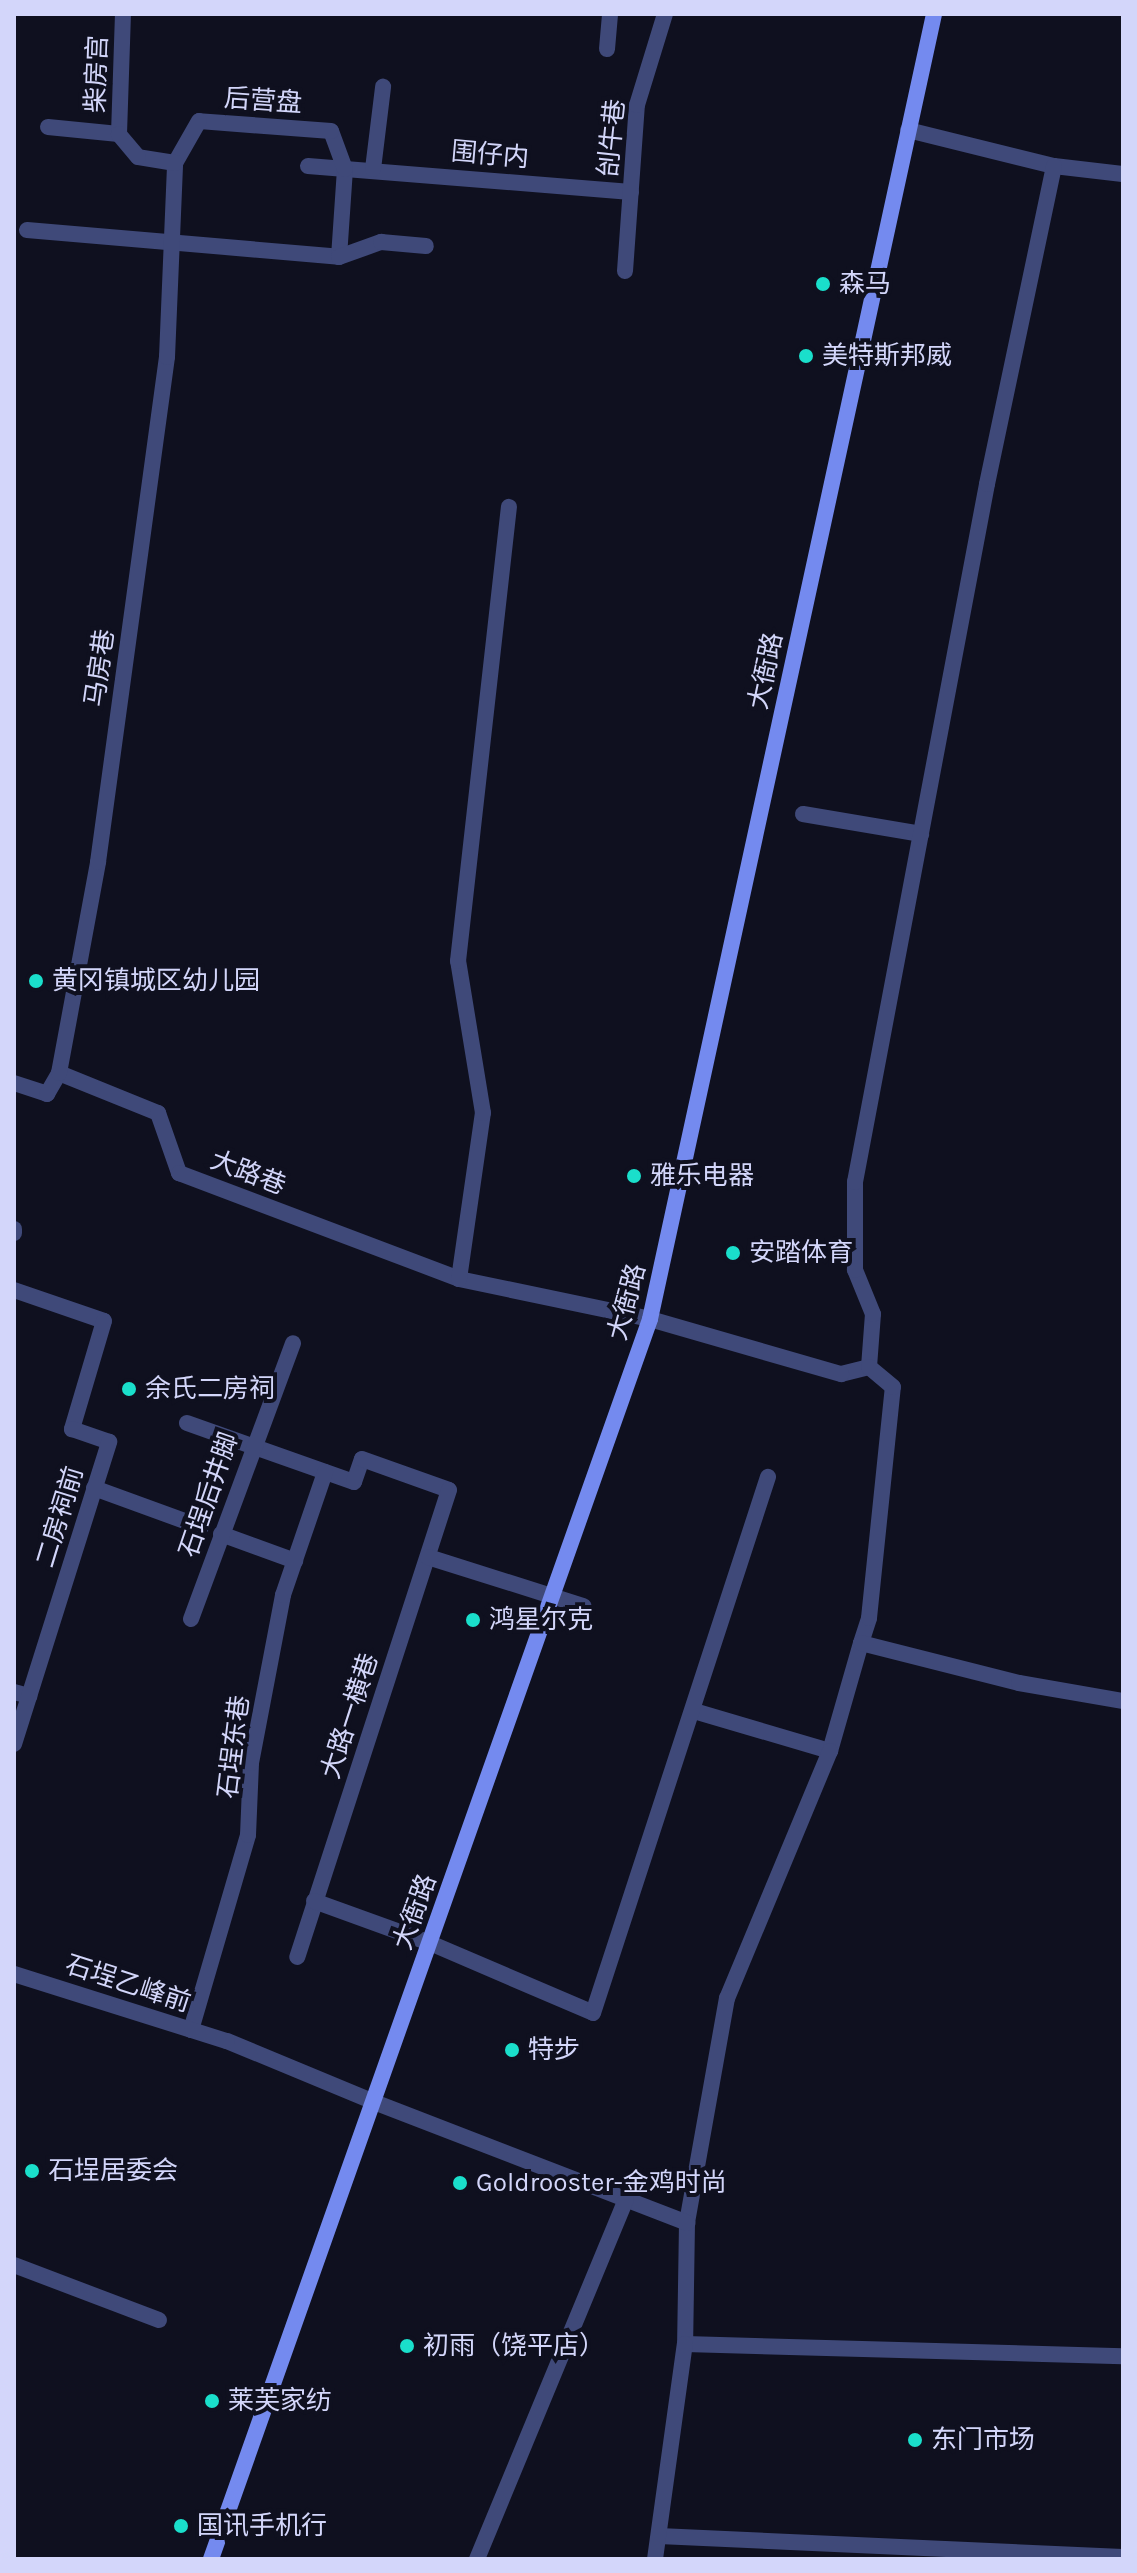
<!DOCTYPE html>
<html>
<head>
<meta charset="utf-8">
<style>
	body { margin:0 }
	#map { position:relative; width:1137px; height:2573px; overflow:hidden; background:#0f101f; font-family:Karla,"Noto Sans SC",sans-serif }
	div>[style] { position:absolute }
	.service>* { height:16px; margin:-8px; padding:0 8px; transform-origin:8px; border-radius:8px; background:#3f4979 }
	.minor>* { height:16px; margin:-8px; padding:0 8px; transform-origin:8px; border-radius:8px; background:#3f4979 }
	.secondary>* { height:16px; margin:-8px; padding:0 8px; transform-origin:8px; border-radius:8px; background:#748aef }
	.dots>* { width:22px; height:22px; translate:-50% -50%; box-sizing:border-box; border:4px solid #0f101f; border-radius:50% }
	span { translate:-50% -50%; white-space:nowrap; text-align:center; line-height:1.15; -webkit-text-stroke:8px #0f101f; paint-order:stroke }
	.street-label { font-size:26px; color:#d3d6fa }
	.poi-label { font-size:26px; color:#d3d6fa }
	.left { translate:0 -50%; text-align:left }
	.frame { position:absolute; inset:0; border:16px solid #d3d6fa; pointer-events:none }
</style>
</head>
<body>
<div id="map">
	<div class="service">
		<i style="left:607px;top:49px;width:35px;rotate:-85deg"></i>
		<i style="left:48px;top:127px;width:71px;rotate:5.6deg"></i>
		<i style="left:908px;top:130px;width:150px;rotate:13.9deg"></i>
		<i style="left:1054px;top:166px;width:69px;rotate:6.6deg"></i>
		<i style="left:119px;top:134px;width:120px;rotate:-88.1deg"></i>
		<i style="left:308px;top:166px;width:324px;rotate:4.6deg"></i>
		<i style="left:373px;top:169px;width:83px;rotate:-83deg"></i>
		<i style="left:27px;top:230px;width:313px;rotate:4.9deg"></i>
		<i style="left:339px;top:257px;width:88px;rotate:-86.1deg"></i>
		<i style="left:345px;top:169px;width:40px;rotate:-110.2deg"></i>
		<i style="left:331px;top:131px;width:132px;rotate:-175.7deg"></i>
		<i style="left:199px;top:121px;width:48px;rotate:119.7deg"></i>
		<i style="left:339px;top:257px;width:45px;rotate:-19.7deg"></i>
		<i style="left:381px;top:242px;width:45px;rotate:5.1deg"></i>
		<i style="left:803px;top:814px;width:120px;rotate:9.6deg"></i>
		<i style="left:59px;top:1073px;width:107px;rotate:22deg"></i>
		<i style="left:158px;top:1113px;width:64px;rotate:70.7deg"></i>
		<i style="left:14px;top:1083px;width:35px;rotate:18deg"></i>
		<i style="left:47px;top:1094px;width:24px;rotate:-60deg"></i>
		<i style="left:59px;top:1073px;width:215px;rotate:-79.5deg"></i>
		<i style="left:98px;top:862px;width:510px;rotate:-82.22deg"></i>
		<i style="left:167px;top:357px;width:194px;rotate:-87.6deg"></i>
		<i style="left:175px;top:163px;width:37px;rotate:-171deg"></i>
		<i style="left:138px;top:157px;width:30px;rotate:-130deg"></i>
		<i style="left:14px;top:1229px;width:4px;rotate:90deg"></i>
		<i style="left:14px;top:1290px;width:95px;rotate:19deg"></i>
		<i style="left:104px;top:1321px;width:113px;rotate:106.5deg"></i>
		<i style="left:72px;top:1429px;width:39px;rotate:19deg"></i>
		<i style="left:841px;top:1374px;width:29px;rotate:-14deg"></i>
		<i style="left:869px;top:1367px;width:53px;rotate:-85.7deg"></i>
		<i style="left:873px;top:1314px;width:48px;rotate:-112.2deg"></i>
		<i style="left:855px;top:1270px;width:88px;rotate:-90deg"></i>
		<i style="left:855px;top:1182px;width:710px;rotate:-79.29deg"></i>
		<i style="left:987px;top:484px;width:325px;rotate:-78.1deg"></i>
		<i style="left:187px;top:1423px;width:177px;rotate:19.5deg"></i>
		<i style="left:354px;top:1482px;width:24px;rotate:-71deg"></i>
		<i style="left:362px;top:1459px;width:92px;rotate:19.6deg"></i>
		<i style="left:449px;top:1490px;width:491px;rotate:108deg"></i>
		<i style="left:94px;top:1488px;width:114px;rotate:20deg"></i>
		<i style="left:221px;top:1534px;width:79px;rotate:20deg"></i>
		<i style="left:428px;top:1557px;width:163px;rotate:17.5deg"></i>
		<i style="left:191px;top:1619px;width:294px;rotate:-69.7deg"></i>
		<i style="left:861px;top:1643px;width:26px;rotate:-72deg"></i>
		<i style="left:869px;top:1618px;width:232px;rotate:-84.1deg"></i>
		<i style="left:893px;top:1387px;width:31px;rotate:-140deg"></i>
		<i style="left:14px;top:1692px;width:16px;rotate:15deg"></i>
		<i style="left:694px;top:1711px;width:142px;rotate:16.4deg"></i>
		<i style="left:830px;top:1751px;width:112px;rotate:-74deg"></i>
		<i style="left:861px;top:1643px;width:163px;rotate:14.2deg"></i>
		<i style="left:1019px;top:1683px;width:106px;rotate:9.8deg"></i>
		<i style="left:830px;top:1751px;width:268px;rotate:112.6deg"></i>
		<i style="left:727px;top:1998px;width:229px;rotate:100.1deg"></i>
		<i style="left:687px;top:2223px;width:121px;rotate:90.9deg"></i>
		<i style="left:685px;top:2344px;width:438px;rotate:1.6deg"></i>
		<i style="left:314px;top:1901px;width:123px;rotate:19.9deg"></i>
		<i style="left:430px;top:1943px;width:177px;rotate:23.2deg"></i>
		<i style="left:593px;top:2013px;width:564px;rotate:-71.92deg"></i>
		<i style="left:191px;top:2030px;width:203px;rotate:-73.7deg"></i>
		<i style="left:248px;top:1835px;width:72px;rotate:-87.6deg"></i>
		<i style="left:251px;top:1763px;width:171px;rotate:-79.2deg"></i>
		<i style="left:283px;top:1595px;width:130px;rotate:-71.1deg"></i>
		<i style="left:227px;top:2041px;width:159px;rotate:22.5deg"></i>
		<i style="left:659px;top:2536px;width:464px;rotate:2.6deg"></i>
	</div>
	<div class="minor">
		<i style="left:625px;top:271px;width:166px;rotate:-85.9deg"></i>
		<i style="left:637px;top:105px;width:95px;rotate:-72.9deg"></i>
		<i style="left:179px;top:1173px;width:299px;rotate:20.7deg"></i>
		<i style="left:459px;top:1279px;width:195px;rotate:11.8deg"></i>
		<i style="left:650px;top:1319px;width:199px;rotate:16.1deg"></i>
		<i style="left:459px;top:1279px;width:168px;rotate:-81.8deg"></i>
		<i style="left:483px;top:1113px;width:154px;rotate:-99.3deg"></i>
		<i style="left:458px;top:961px;width:457px;rotate:-83.6deg"></i>
		<i style="left:14px;top:1744px;width:317px;rotate:-72.5deg"></i>
		<i style="left:14px;top:1974px;width:223px;rotate:17.5deg"></i>
		<i style="left:374px;top:2102px;width:336px;rotate:21.1deg"></i>
		<i style="left:14px;top:2265px;width:155px;rotate:20.8deg"></i>
		<i style="left:477px;top:2559px;width:389px;rotate:-67.5deg"></i>
		<i style="left:655px;top:2559px;width:217px;rotate:-82.1deg"></i>
	</div>
	<div class="secondary">
		<i style="left:211px;top:2559px;width:1315px;rotate:-70.5deg"></i>
		<i style="left:650px;top:1319px;width:1336px;rotate:-77.72deg"></i>
	</div>
	<div class="dots">
		<i style="left:823px;top:284px;background:#1adfcb"></i>
		<i style="left:806px;top:356px;background:#1adfcb"></i>
		<i style="left:36px;top:981px;background:#1adfcb"></i>
		<i style="left:634px;top:1176px;background:#1adfcb"></i>
		<i style="left:733px;top:1253px;background:#1adfcb"></i>
		<i style="left:129px;top:1389px;background:#1adfcb"></i>
		<i style="left:473px;top:1620px;background:#1adfcb"></i>
		<i style="left:512px;top:2050px;background:#1adfcb"></i>
		<i style="left:32px;top:2171px;background:#1adfcb"></i>
		<i style="left:460px;top:2183px;background:#1adfcb"></i>
		<i style="left:407px;top:2346px;background:#1adfcb"></i>
		<i style="left:212px;top:2401px;background:#1adfcb"></i>
		<i style="left:915px;top:2440px;background:#1adfcb"></i>
		<i style="left:181px;top:2526px;background:#1adfcb"></i>
	</div>
	<div class="street-label">
		<span style="left:97px;top:74px;rotate:-88deg">柴房宫</span>
		<span style="left:263px;top:101px;rotate:4deg">后营盘</span>
		<span style="left:612px;top:138px;rotate:-84deg">刣牛巷</span>
		<span style="left:490px;top:155px;rotate:5deg">围仔内</span>
		<span style="left:100px;top:668px;rotate:-82deg">马房巷</span>
		<span style="left:766px;top:671px;rotate:-78deg">大衙路</span>
		<span style="left:248px;top:1173px;rotate:21deg">大路巷</span>
		<span style="left:627px;top:1302px;rotate:-75deg">大衙路</span>
		<span style="left:209px;top:1495px;rotate:-71deg">石埕后井脚</span>
		<span style="left:60px;top:1517px;rotate:-73deg">二房祠前</span>
		<span style="left:350px;top:1716px;rotate:-72deg">大路一横巷</span>
		<span style="left:234px;top:1747px;rotate:-83deg">石埕东巷</span>
		<span style="left:415px;top:1912px;rotate:-70deg">大衙路</span>
		<span style="left:128px;top:1984px;rotate:18deg">石埕乙峰前</span>
	</div>
	<div class="poi-label">
		<span class="left" style="left:839px;top:284px">森马</span>
		<span class="left" style="left:822px;top:356px">美特斯邦威</span>
		<span class="left" style="left:52px;top:981px">黄冈镇城区幼儿园</span>
		<span class="left" style="left:650px;top:1176px">雅乐电器</span>
		<span class="left" style="left:749px;top:1253px">安踏体育</span>
		<span class="left" style="left:145px;top:1389px">余氏二房祠</span>
		<span class="left" style="left:489px;top:1620px">鸿星尔克</span>
		<span class="left" style="left:528px;top:2050px">特步</span>
		<span class="left" style="left:48px;top:2171px">石埕居委会</span>
		<span class="left" style="left:476px;top:2183px">Goldrooster-金鸡时尚</span>
		<span class="left" style="left:423px;top:2346px">初雨（饶平店）</span>
		<span class="left" style="left:228px;top:2401px">莱芙家纺</span>
		<span class="left" style="left:931px;top:2440px">东门市场</span>
		<span class="left" style="left:197px;top:2526px">国讯手机行</span>
	</div>
	<div class="frame"></div>
</div>
</body>
</html>
